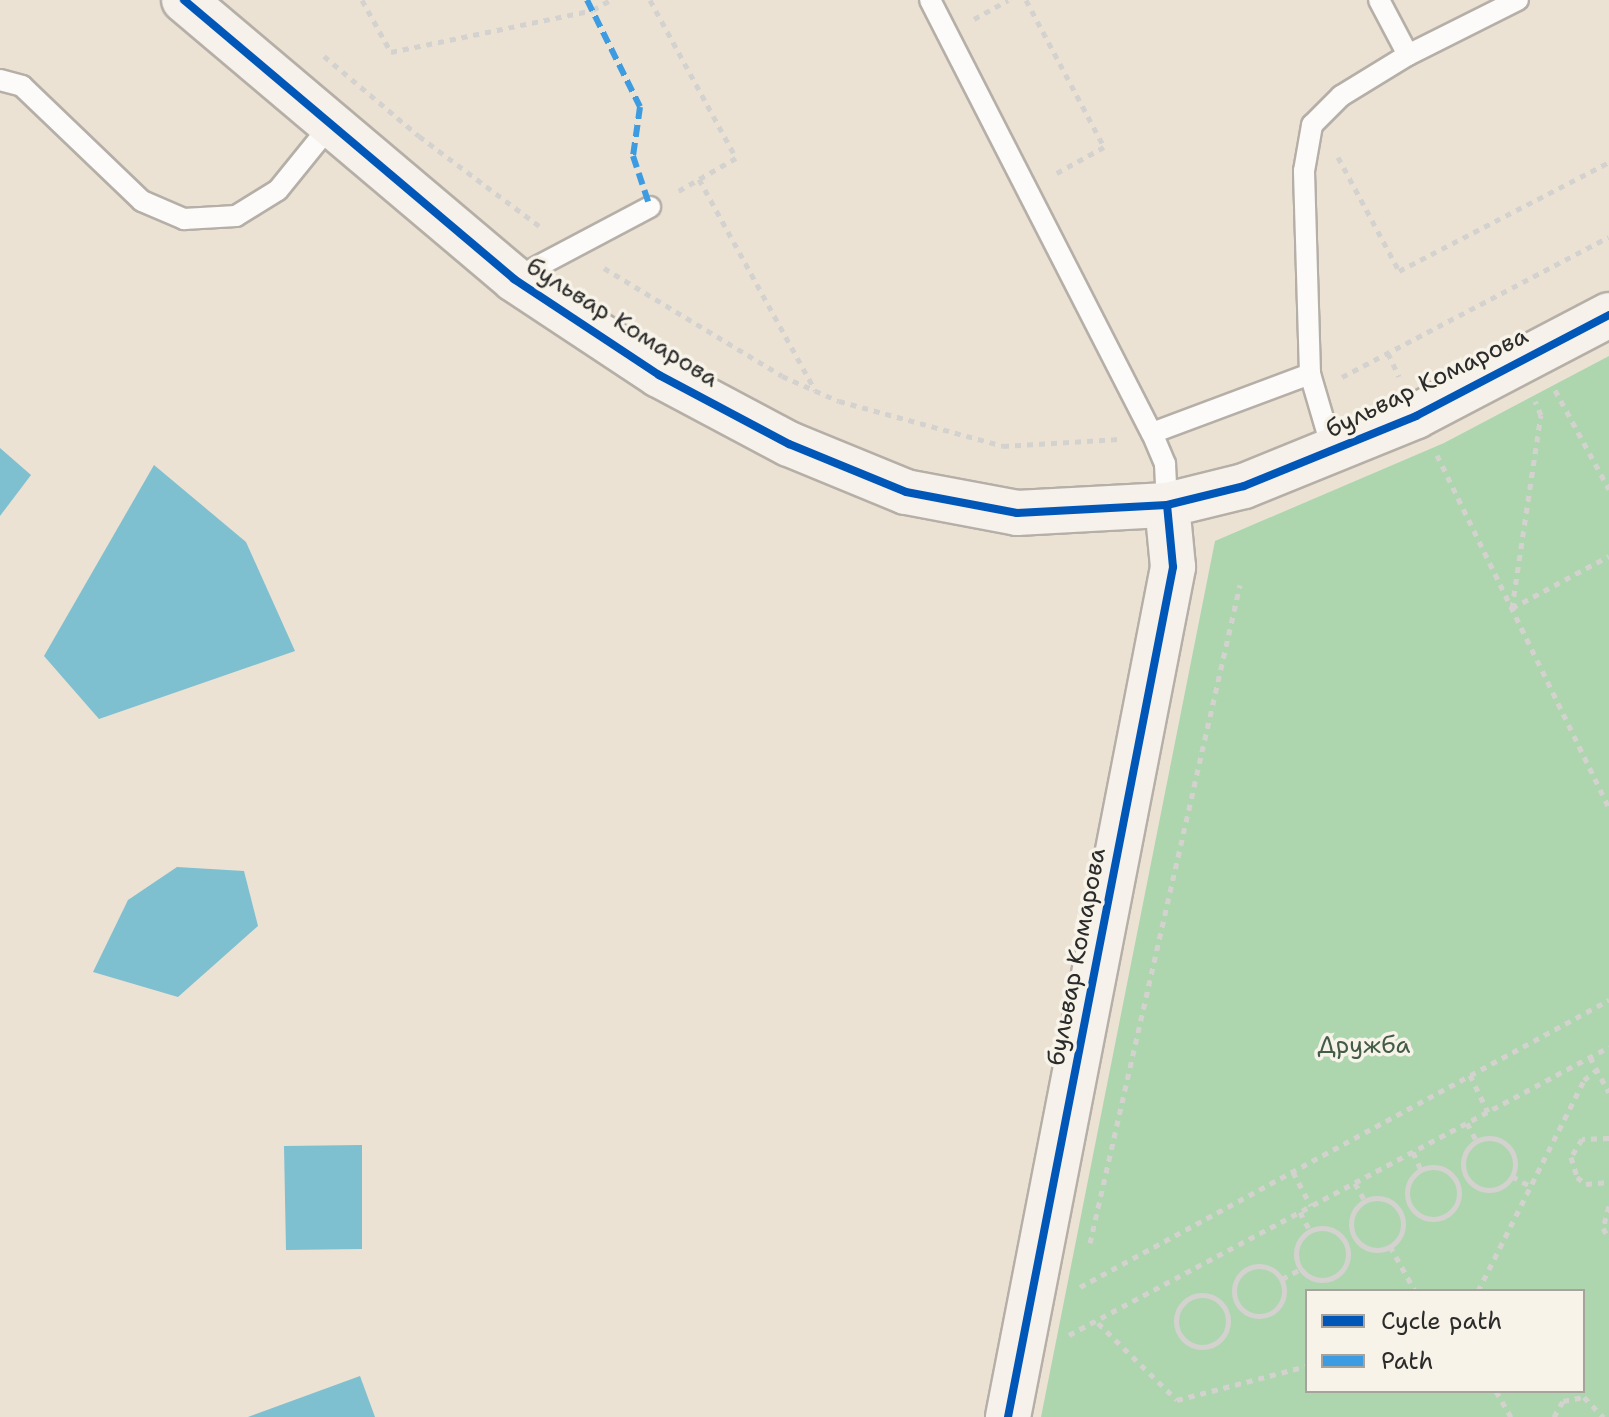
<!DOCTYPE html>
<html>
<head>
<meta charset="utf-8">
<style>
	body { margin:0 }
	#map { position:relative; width:1609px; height:1417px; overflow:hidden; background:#ebe2d4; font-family:"Shantell Sans",sans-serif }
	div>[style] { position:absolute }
	.green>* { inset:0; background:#add6ae }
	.water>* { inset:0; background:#7ebfd0 }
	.path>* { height:5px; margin-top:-2.5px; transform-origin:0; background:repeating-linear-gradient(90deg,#d4d2ce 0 6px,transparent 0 12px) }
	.path>.ring { margin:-2.5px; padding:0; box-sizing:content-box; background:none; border:5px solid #d4d2ce; border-radius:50% }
	.roads { filter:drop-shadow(2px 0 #b5afa7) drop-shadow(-2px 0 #b5afa7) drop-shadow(0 2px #b5afa7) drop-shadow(0 -2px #b5afa7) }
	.lane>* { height:20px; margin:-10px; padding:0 10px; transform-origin:10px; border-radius:10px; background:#fcfbf9 }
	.secondary>* { height:44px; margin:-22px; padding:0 22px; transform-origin:22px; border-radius:22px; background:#f6f1eb }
	.quiet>* { height:6px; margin-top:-3px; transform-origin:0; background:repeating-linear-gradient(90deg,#3d9ce1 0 12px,transparent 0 18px) }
	.cycleway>* { height:8px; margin:-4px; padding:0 4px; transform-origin:4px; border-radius:4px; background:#0057b8 }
	span { translate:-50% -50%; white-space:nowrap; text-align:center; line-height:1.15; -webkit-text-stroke:7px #f7f3e8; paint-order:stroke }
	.street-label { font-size:24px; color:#2b2b2b }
	.park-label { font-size:24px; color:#435b49 }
	.legend { position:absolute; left:1305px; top:1289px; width:280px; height:104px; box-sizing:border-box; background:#f7f3e8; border:2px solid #a5a39c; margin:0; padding:10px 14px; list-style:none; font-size:24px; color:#2b2b2b }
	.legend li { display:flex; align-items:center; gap:16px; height:40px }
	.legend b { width:40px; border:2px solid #a5a39c }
</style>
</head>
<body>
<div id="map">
	<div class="green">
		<i style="clip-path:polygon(evenodd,1609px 356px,1609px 1417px,1041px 1417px,1215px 541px,1444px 443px,1609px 356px,1307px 1291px,1583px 1291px,1583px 1391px,1307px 1391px,1307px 1291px)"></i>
	</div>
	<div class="water">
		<i style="clip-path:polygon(0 448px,31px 475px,0 516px)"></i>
		<i style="clip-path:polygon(154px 465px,246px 542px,295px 651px,99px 719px,44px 656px)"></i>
		<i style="clip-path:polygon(177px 867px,244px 871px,258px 926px,178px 997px,93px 972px,128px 900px)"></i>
		<i style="clip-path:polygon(362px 1145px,362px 1249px,286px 1250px,284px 1146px)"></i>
		<i style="clip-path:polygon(360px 1376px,375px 1417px,248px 1417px)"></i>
	</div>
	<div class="path">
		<i style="left:362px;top:0;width:60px;rotate:60.9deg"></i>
		<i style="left:391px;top:52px;width:206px;rotate:-11.7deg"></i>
		<i style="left:593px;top:10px;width:20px;rotate:-30deg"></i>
		<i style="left:650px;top:0;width:180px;rotate:61.4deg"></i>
		<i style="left:736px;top:158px;width:70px;rotate:150.2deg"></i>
		<i style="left:1026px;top:0;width:166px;rotate:62deg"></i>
		<i style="left:1104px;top:147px;width:58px;rotate:151.2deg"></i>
		<i style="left:974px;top:19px;width:39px;rotate:-29deg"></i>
		<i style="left:324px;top:56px;width:124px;rotate:40.1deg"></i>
		<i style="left:419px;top:136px;width:154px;rotate:36.8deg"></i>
		<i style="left:1338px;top:157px;width:129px;rotate:61.8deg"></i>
		<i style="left:1399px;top:271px;width:237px;rotate:-27.4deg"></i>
		<i style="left:699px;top:179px;width:241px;rotate:61.2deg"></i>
		<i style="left:604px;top:268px;width:208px;rotate:31.2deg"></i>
		<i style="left:782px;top:376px;width:62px;rotate:23.7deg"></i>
		<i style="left:839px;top:401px;width:170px;rotate:15.3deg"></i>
		<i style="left:1003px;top:446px;width:117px;rotate:-3.4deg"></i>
		<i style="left:1388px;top:353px;width:26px;rotate:65deg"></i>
		<i style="left:1342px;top:377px;width:301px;rotate:-27.7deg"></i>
		<i style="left:1555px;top:390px;width:113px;rotate:61.4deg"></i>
		<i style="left:1437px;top:455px;width:392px;rotate:64deg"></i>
		<i style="left:1512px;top:608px;width:195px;rotate:-81.5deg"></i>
		<i style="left:1541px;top:415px;width:15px;rotate:-113deg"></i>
		<i style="left:1512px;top:608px;width:110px;rotate:-28.2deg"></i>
		<i style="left:1590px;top:1057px;width:40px;rotate:62deg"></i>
		<i style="left:1470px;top:1075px;width:41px;rotate:64.1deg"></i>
		<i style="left:1467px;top:1123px;width:21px;rotate:62deg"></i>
		<i style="left:1609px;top:1138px;width:27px;rotate:178deg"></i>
		<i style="left:1582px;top:1139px;width:21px;rotate:121deg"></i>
		<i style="left:1571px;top:1157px;width:21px;rotate:73deg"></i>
		<i style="left:1577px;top:1177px;width:11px;rotate:38deg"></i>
		<i style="left:1586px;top:1184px;width:23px;rotate:-5deg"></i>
		<i class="ring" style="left:1463px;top:1138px;width:47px;height:47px"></i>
		<i style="left:1413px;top:1152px;width:20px;rotate:66deg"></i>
		<i class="ring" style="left:1407px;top:1167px;width:47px;height:47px"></i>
		<i style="left:1293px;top:1172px;width:38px;rotate:62deg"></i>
		<i style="left:1512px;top:1176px;width:21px;rotate:29deg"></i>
		<i style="left:1355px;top:1183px;width:21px;rotate:61deg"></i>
		<i class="ring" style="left:1351px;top:1198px;width:47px;height:47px"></i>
		<i style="left:1609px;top:1206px;width:23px;rotate:105deg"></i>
		<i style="left:1603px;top:1228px;width:12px;rotate:59deg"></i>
		<i style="left:1300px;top:1212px;width:21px;rotate:62deg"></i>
		<i class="ring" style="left:1296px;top:1228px;width:47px;height:47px"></i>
		<i style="left:1090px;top:1243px;width:675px;rotate:-77.16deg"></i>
		<i style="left:1390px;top:1246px;width:51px;rotate:60.9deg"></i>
		<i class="ring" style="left:1234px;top:1266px;width:45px;height:45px"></i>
		<i style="left:1282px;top:1279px;width:21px;rotate:-28deg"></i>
		<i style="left:1080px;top:1287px;width:602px;rotate:-28.48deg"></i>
		<i style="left:1478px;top:1291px;width:236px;rotate:-63.3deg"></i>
		<i style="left:1584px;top:1080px;width:16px;rotate:-38deg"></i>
		<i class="ring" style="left:1176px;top:1295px;width:47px;height:47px"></i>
		<i style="left:1098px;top:1323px;width:110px;rotate:44.3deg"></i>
		<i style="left:1177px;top:1400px;width:134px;rotate:-14.7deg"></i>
		<i style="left:1069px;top:1335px;width:612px;rotate:-28.07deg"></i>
		<i style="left:1496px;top:1391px;width:30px;rotate:60deg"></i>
		<i style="left:1554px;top:1417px;width:18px;rotate:-61deg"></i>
		<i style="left:1563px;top:1401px;width:21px;rotate:-11deg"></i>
		<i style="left:1584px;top:1397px;width:28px;rotate:46deg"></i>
	</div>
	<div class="roads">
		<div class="lane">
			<i style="left:930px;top:0;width:487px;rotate:62.9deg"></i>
			<i style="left:1152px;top:433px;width:34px;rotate:67deg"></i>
			<i style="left:1165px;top:464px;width:41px;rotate:87.2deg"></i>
			<i style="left:1379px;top:0;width:62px;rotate:62.2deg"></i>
			<i style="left:0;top:80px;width:23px;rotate:15deg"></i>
			<i style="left:22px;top:86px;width:166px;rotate:43.8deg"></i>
			<i style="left:142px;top:201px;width:46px;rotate:23.2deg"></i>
			<i style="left:184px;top:219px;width:52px;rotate:-3.3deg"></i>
			<i style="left:236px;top:216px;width:49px;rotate:-31.8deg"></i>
			<i style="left:278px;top:190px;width:81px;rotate:-51deg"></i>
			<i style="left:514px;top:279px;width:154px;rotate:-27.9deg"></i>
			<i style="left:1152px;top:433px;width:169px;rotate:-20.5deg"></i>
			<i style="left:1333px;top:452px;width:81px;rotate:-106.4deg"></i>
			<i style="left:1310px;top:374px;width:203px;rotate:-91.7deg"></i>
			<i style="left:1304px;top:171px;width:47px;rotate:-80.1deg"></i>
			<i style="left:1312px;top:125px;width:41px;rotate:-45deg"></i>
			<i style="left:1341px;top:96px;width:79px;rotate:-31.5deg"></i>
			<i style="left:1408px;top:55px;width:123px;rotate:-26.6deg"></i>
		</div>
		<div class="secondary">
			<i style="left:184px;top:0;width:432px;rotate:40.2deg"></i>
			<i style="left:514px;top:279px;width:174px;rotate:33.5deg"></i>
			<i style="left:659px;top:375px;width:147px;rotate:28deg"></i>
			<i style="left:789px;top:444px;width:126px;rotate:22.3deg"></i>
			<i style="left:906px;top:492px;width:113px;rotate:10.7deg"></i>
			<i style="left:1017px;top:513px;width:150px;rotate:-3.1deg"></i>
			<i style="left:1167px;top:505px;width:79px;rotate:-13.9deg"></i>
			<i style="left:1244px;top:486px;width:186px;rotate:-22.1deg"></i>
			<i style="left:1416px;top:416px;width:218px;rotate:-27.6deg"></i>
			<i style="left:1008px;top:1417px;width:866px;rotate:-79.01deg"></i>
			<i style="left:1173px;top:567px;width:62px;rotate:-95.5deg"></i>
		</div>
	</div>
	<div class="quiet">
		<i style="left:587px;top:0;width:119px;rotate:63.6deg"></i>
		<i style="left:640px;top:107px;width:49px;rotate:98.1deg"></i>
		<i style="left:633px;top:156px;width:54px;rotate:71.6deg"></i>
	</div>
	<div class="cycleway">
		<i style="left:184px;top:0;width:432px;rotate:40.2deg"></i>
		<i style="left:514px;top:279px;width:174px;rotate:33.5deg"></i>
		<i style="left:659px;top:375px;width:147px;rotate:28deg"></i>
		<i style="left:789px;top:444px;width:126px;rotate:22.3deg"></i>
		<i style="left:906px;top:492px;width:113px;rotate:10.7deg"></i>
		<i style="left:1017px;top:513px;width:150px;rotate:-3.1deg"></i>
		<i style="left:1167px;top:505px;width:79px;rotate:-13.9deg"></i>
		<i style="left:1244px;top:486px;width:186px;rotate:-22.1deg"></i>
		<i style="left:1416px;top:416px;width:218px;rotate:-27.6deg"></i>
		<i style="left:1008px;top:1417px;width:866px;rotate:-79.01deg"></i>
		<i style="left:1173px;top:567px;width:62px;rotate:-95.5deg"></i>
	</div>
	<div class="street-label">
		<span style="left:622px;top:323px;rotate:32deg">бульвар Комарова</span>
		<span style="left:1427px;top:383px;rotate:-26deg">бульвар Комарова</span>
		<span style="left:1077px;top:957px;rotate:-79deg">бульвар Комарова</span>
	</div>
	<div class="park-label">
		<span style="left:1364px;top:1046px">Дружба</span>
	</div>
	<ul class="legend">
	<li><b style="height:10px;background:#0057b8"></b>Cycle path</li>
	<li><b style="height:10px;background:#3d9ce1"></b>Path</li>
	</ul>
</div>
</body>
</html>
